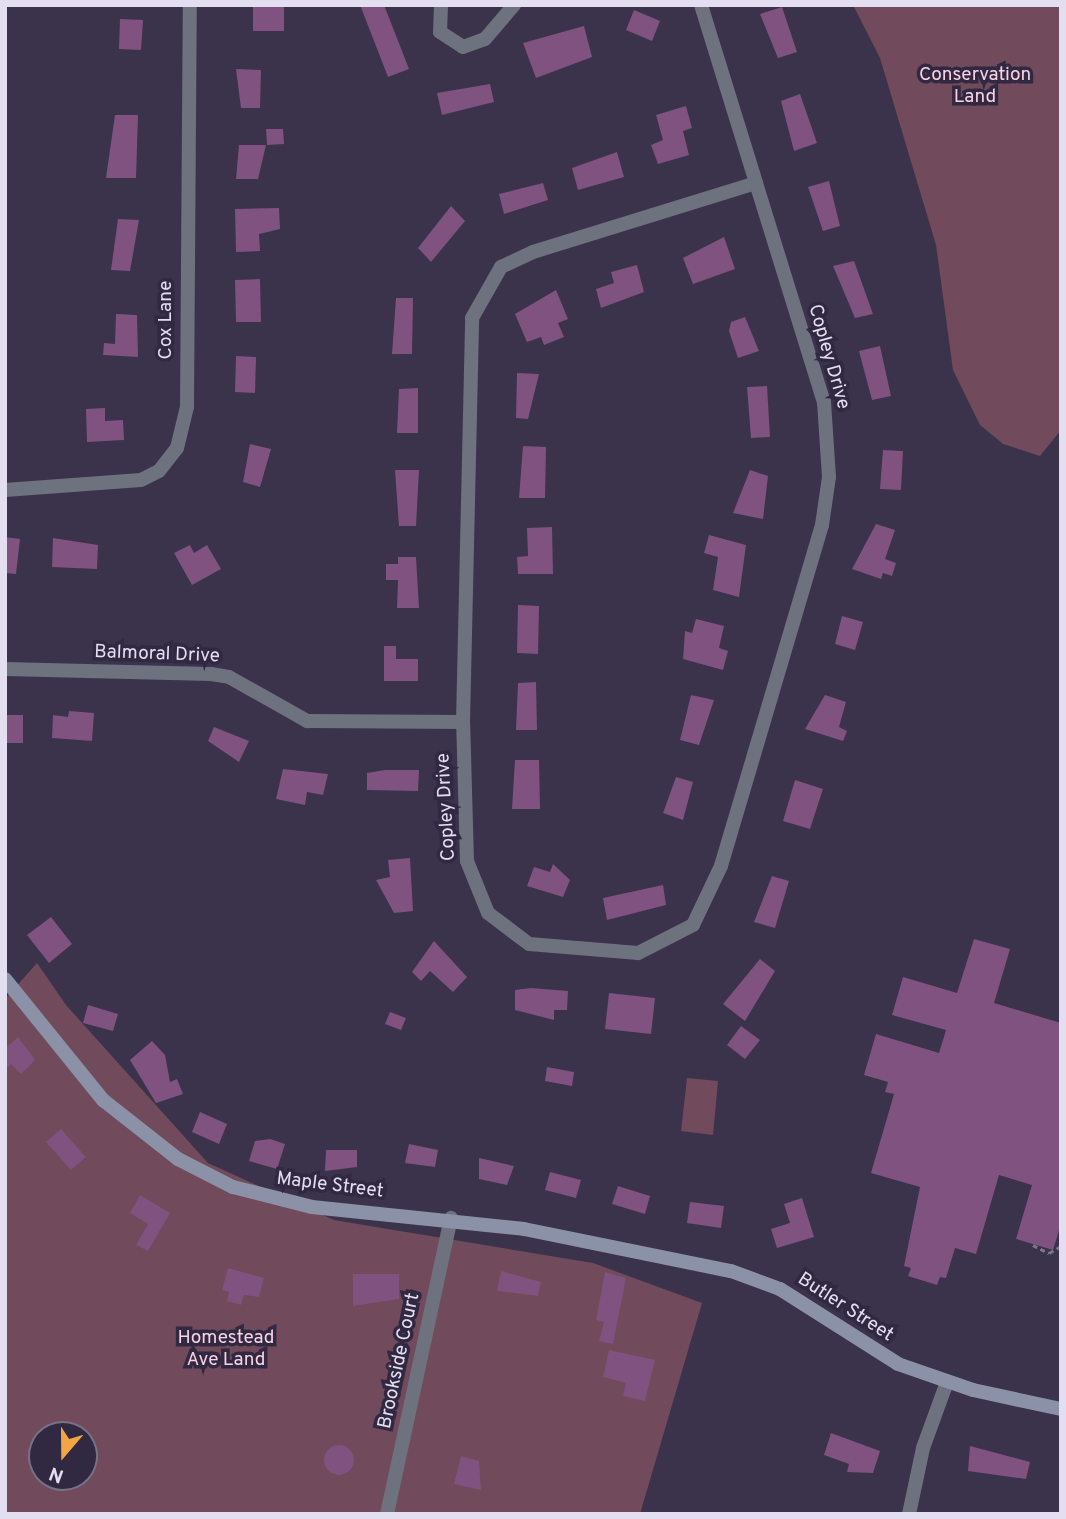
<!DOCTYPE html>
<html>
<head>
<meta charset="utf-8">
<style>
	body { margin:0 }
	#map { position:relative; width:1066px; height:1519px; overflow:hidden; background:#3b324c; font-family:Overpass,sans-serif }
	div>[style] { position:absolute }
	.green>* { inset:0; background:#714a5b }
	.building>* { inset:0; background:#7f5280 }
	.round { border-radius:50% }
	.path>* { height:2.5px; margin-top:-1.25px; transform-origin:0; background:repeating-linear-gradient(90deg,#7e768d 0 5px,transparent 0 8.5px) }
	.street>* { height:14px; margin:-7px; padding:0 7px; transform-origin:7px; border-radius:7px; background:#6e717e }
	.secondary>* { height:14px; margin:-7px; padding:0 7px; transform-origin:7px; border-radius:7px; background:#8b91a6 }
	span { translate:-50% -50%; white-space:nowrap; text-align:center; line-height:1.15; -webkit-text-stroke:7px #312842; paint-order:stroke }
	.park-label { font-size:19px; color:#fad3e3 }
	.street-label { font-size:19px; color:#e4dff0 }
	.frame { position:absolute; inset:0; border:7px solid #e4dff0; pointer-events:none }
	.north { position:absolute; left:28px; top:1421px; width:70px; height:70px; box-sizing:border-box; background:#312842; border:2px solid #797188; border-radius:50%; rotate:200deg; font-size:19px; font-weight:700; line-height:28px; text-align:center; color:#e4dff0 }
	.north::after { content:''; display:block; margin:auto; width:24px; height:32px; background:#f2a542; clip-path:polygon(50% 0,100% 100%,50% 72%,0 100%) }
</style>
</head>
<body>
<div id="map">
	<div class="green">
		<i style="clip-path:polygon(853px 5px,1061px 5px,1061px 430px,1040px 456px,1003px 444px,980px 425px,953px 370px,936px 245px,880px 58px)"></i>
		<i style="clip-path:polygon(evenodd,37px 963px,66px 1005px,208px 1163px,334px 1220px,593px 1263px,702px 1303px,640px 1514px,5px 1514px,5px 999px,37px 963px,42px 1435px,84px 1435px,84px 1477px,42px 1477px,42px 1435px)"></i>
		<i style="clip-path:polygon(687px 1078px,718px 1081px,713px 1135px,681px 1131px)"></i>
	</div>
	<div class="building">
		<i style="clip-path:polygon(253px 5px,284px 5px,284px 31px,253px 31px)"></i>
		<i style="clip-path:polygon(360px 5px,384px 5px,409px 69px,388px 77px)"></i>
		<i style="clip-path:polygon(782px 7px,797px 52px,778px 58px,760px 14px)"></i>
		<i style="clip-path:polygon(634px 10px,660px 21px,652px 41px,626px 30px)"></i>
		<i style="clip-path:polygon(120px 19px,143px 20px,141px 50px,119px 49px)"></i>
		<i style="clip-path:polygon(584px 26px,592px 57px,536px 78px,523px 43px)"></i>
		<i style="clip-path:polygon(236px 69px,261px 70px,260px 108px,241px 108px)"></i>
		<i style="clip-path:polygon(490px 84px,494px 102px,442px 115px,437px 93px)"></i>
		<i style="clip-path:polygon(800px 94px,817px 143px,794px 151px,781px 101px)"></i>
		<i style="clip-path:polygon(686px 106px,692px 128px,683px 131px,689px 155px,658px 164px,651px 145px,663px 140px,656px 115px)"></i>
		<i style="clip-path:polygon(115px 115px,138px 115px,136px 178px,106px 178px)"></i>
		<i style="clip-path:polygon(266px 129px,283px 129px,284px 144px,267px 145px)"></i>
		<i style="clip-path:polygon(239px 145px,266px 145px,258px 179px,236px 179px)"></i>
		<i style="clip-path:polygon(617px 152px,624px 177px,578px 190px,572px 168px)"></i>
		<i style="clip-path:polygon(829px 181px,840px 226px,823px 231px,808px 187px)"></i>
		<i style="clip-path:polygon(543px 183px,548px 200px,504px 214px,499px 194px)"></i>
		<i style="clip-path:polygon(451px 206px,465px 221px,431px 262px,418px 248px)"></i>
		<i style="clip-path:polygon(279px 208px,280px 229px,259px 234px,260px 251px,236px 252px,235px 209px)"></i>
		<i style="clip-path:polygon(118px 219px,139px 220px,130px 271px,111px 270px)"></i>
		<i style="clip-path:polygon(724px 237px,735px 269px,693px 284px,683px 258px)"></i>
		<i style="clip-path:polygon(854px 261px,873px 314px,855px 318px,833px 266px)"></i>
		<i style="clip-path:polygon(637px 265px,644px 292px,601px 308px,596px 289px,614px 283px,611px 272px)"></i>
		<i style="clip-path:polygon(260px 279px,261px 322px,236px 322px,235px 280px)"></i>
		<i style="clip-path:polygon(556px 290px,568px 319px,558px 323px,564px 337px,544px 345px,541px 337px,527px 342px,515px 314px)"></i>
		<i style="clip-path:polygon(396px 298px,413px 298px,412px 354px,392px 354px)"></i>
		<i style="clip-path:polygon(116px 314px,137px 315px,138px 357px,103px 355px,104px 343px,115px 344px)"></i>
		<i style="clip-path:polygon(745px 317px,759px 351px,738px 358px,729px 331px,731px 322px)"></i>
		<i style="clip-path:polygon(880px 346px,891px 396px,872px 400px,859px 351px)"></i>
		<i style="clip-path:polygon(236px 356px,256px 357px,255px 393px,235px 392px)"></i>
		<i style="clip-path:polygon(517px 373px,539px 374px,528px 419px,516px 418px)"></i>
		<i style="clip-path:polygon(767px 386px,770px 437px,751px 438px,747px 387px)"></i>
		<i style="clip-path:polygon(418px 388px,418px 433px,397px 433px,399px 389px)"></i>
		<i style="clip-path:polygon(105px 408px,105px 421px,123px 420px,124px 440px,87px 442px,86px 409px)"></i>
		<i style="clip-path:polygon(250px 444px,271px 449px,260px 487px,243px 482px)"></i>
		<i style="clip-path:polygon(523px 446px,546px 447px,545px 498px,519px 498px)"></i>
		<i style="clip-path:polygon(883px 450px,903px 451px,901px 490px,880px 489px)"></i>
		<i style="clip-path:polygon(395px 470px,419px 470px,416px 526px,399px 526px)"></i>
		<i style="clip-path:polygon(750px 470px,768px 476px,763px 519px,733px 513px)"></i>
		<i style="clip-path:polygon(876px 524px,895px 530px,885px 559px,896px 563px,892px 576px,883px 573px,881px 579px,852px 569px)"></i>
		<i style="clip-path:polygon(552px 527px,553px 574px,518px 574px,517px 557px,528px 556px,527px 528px)"></i>
		<i style="clip-path:polygon(709px 535px,746px 545px,739px 597px,713px 590px,718px 557px,704px 553px)"></i>
		<i style="clip-path:polygon(5px 537px,20px 539px,16px 574px,5px 573px)"></i>
		<i style="clip-path:polygon(53px 538px,98px 545px,97px 569px,52px 567px)"></i>
		<i style="clip-path:polygon(190px 545px,194px 553px,207px 545px,221px 569px,192px 585px,174px 553px)"></i>
		<i style="clip-path:polygon(398px 557px,416px 557px,419px 608px,397px 608px,398px 580px,386px 580px,386px 564px,398px 564px)"></i>
		<i style="clip-path:polygon(518px 605px,539px 606px,538px 654px,517px 653px)"></i>
		<i style="clip-path:polygon(842px 616px,863px 622px,855px 650px,835px 644px)"></i>
		<i style="clip-path:polygon(696px 619px,724px 626px,719px 648px,728px 651px,723px 670px,683px 659px,685px 631px,692px 633px)"></i>
		<i style="clip-path:polygon(384px 646px,396px 646px,396px 659px,418px 659px,418px 681px,384px 681px)"></i>
		<i style="clip-path:polygon(536px 682px,537px 730px,516px 730px,518px 683px)"></i>
		<i style="clip-path:polygon(691px 695px,714px 700px,699px 745px,680px 740px)"></i>
		<i style="clip-path:polygon(825px 695px,846px 702px,839px 727px,847px 731px,843px 741px,805px 729px)"></i>
		<i style="clip-path:polygon(69px 711px,94px 713px,92px 741px,52px 738px,53px 715px,68px 717px)"></i>
		<i style="clip-path:polygon(5px 715px,23px 715px,23px 743px,7px 743px)"></i>
		<i style="clip-path:polygon(214px 727px,249px 741px,239px 762px,208px 741px)"></i>
		<i style="clip-path:polygon(515px 760px,539px 760px,540px 809px,512px 809px)"></i>
		<i style="clip-path:polygon(283px 769px,328px 774px,323px 795px,307px 792px,305px 805px,276px 799px)"></i>
		<i style="clip-path:polygon(385px 770px,419px 770px,418px 791px,367px 790px,367px 773px)"></i>
		<i style="clip-path:polygon(676px 777px,693px 782px,683px 820px,663px 813px)"></i>
		<i style="clip-path:polygon(795px 780px,823px 789px,810px 829px,783px 821px)"></i>
		<i style="clip-path:polygon(410px 858px,413px 911px,394px 913px,376px 880px,390px 877px,388px 860px)"></i>
		<i style="clip-path:polygon(553px 864px,570px 880px,563px 897px,527px 886px,534px 867px,550px 872px)"></i>
		<i style="clip-path:polygon(772px 876px,789px 881px,775px 928px,754px 922px)"></i>
		<i style="clip-path:polygon(663px 885px,666px 905px,607px 920px,603px 898px)"></i>
		<i style="clip-path:polygon(51px 917px,72px 944px,49px 963px,27px 935px)"></i>
		<i style="clip-path:polygon(974px 939px,1010px 949px,994px 1003px,1061px 1023px,1061px 1224px,1053px 1250px,1016px 1239px,1032px 1185px,999px 1175px,976px 1254px,955px 1248px,946px 1278px,940px 1277px,937px 1285px,908px 1276px,911px 1268px,904px 1266px,920px 1187px,871px 1173px,894px 1094px,885px 1092px,888px 1082px,864px 1075px,876px 1034px,939px 1053px,946px 1030px,892px 1015px,903px 977px,957px 993px)"></i>
		<i style="clip-path:polygon(434px 941px,467px 977px,453px 992px,430px 971px,421px 981px,412px 972px)"></i>
		<i style="clip-path:polygon(760px 959px,775px 971px,745px 1021px,723px 1004px)"></i>
		<i style="clip-path:polygon(531px 988px,568px 991px,567px 1010px,554px 1010px,554px 1020px,515px 1010px,515px 990px)"></i>
		<i style="clip-path:polygon(609px 993px,655px 998px,651px 1034px,605px 1029px)"></i>
		<i style="clip-path:polygon(88px 1005px,118px 1014px,113px 1031px,83px 1023px)"></i>
		<i style="clip-path:polygon(390px 1012px,406px 1018px,401px 1030px,385px 1024px)"></i>
		<i style="clip-path:polygon(741px 1026px,760px 1040px,745px 1059px,727px 1045px)"></i>
		<i style="clip-path:polygon(18px 1037px,35px 1060px,21px 1074px,11px 1064px,5px 1069px,5px 1049px)"></i>
		<i style="clip-path:polygon(152px 1041px,165px 1055px,170px 1082px,177px 1079px,183px 1094px,156px 1103px,130px 1060px)"></i>
		<i style="clip-path:polygon(547px 1067px,574px 1072px,572px 1086px,545px 1081px)"></i>
		<i style="clip-path:polygon(200px 1112px,227px 1124px,219px 1144px,192px 1132px)"></i>
		<i style="clip-path:polygon(61px 1129px,86px 1157px,71px 1170px,46px 1142px)"></i>
		<i style="clip-path:polygon(270px 1139px,285px 1144px,277px 1169px,249px 1161px,255px 1141px)"></i>
		<i style="clip-path:polygon(409px 1144px,438px 1150px,435px 1167px,405px 1163px)"></i>
		<i style="clip-path:polygon(326px 1150px,357px 1150px,357px 1167px,325px 1171px)"></i>
		<i style="clip-path:polygon(479px 1158px,514px 1166px,507px 1185px,479px 1179px)"></i>
		<i style="clip-path:polygon(550px 1172px,581px 1180px,576px 1198px,545px 1190px)"></i>
		<i style="clip-path:polygon(618px 1186px,650px 1196px,645px 1214px,612px 1204px)"></i>
		<i style="clip-path:polygon(140px 1195px,170px 1213px,148px 1251px,136px 1245px,148px 1224px,130px 1213px)"></i>
		<i style="clip-path:polygon(802px 1198px,814px 1237px,777px 1248px,771px 1229px,790px 1223px,784px 1204px)"></i>
		<i style="clip-path:polygon(690px 1202px,724px 1206px,721px 1228px,687px 1223px)"></i>
		<i style="clip-path:polygon(228px 1268px,264px 1278px,259px 1297px,244px 1295px,241px 1305px,227px 1301px,229px 1292px,222px 1290px)"></i>
		<i style="clip-path:polygon(501px 1271px,541px 1282px,538px 1296px,497px 1291px)"></i>
		<i style="clip-path:polygon(605px 1272px,626px 1278px,613px 1344px,599px 1341px,604px 1322px,596px 1320px)"></i>
		<i style="clip-path:polygon(353px 1274px,399px 1274px,399px 1299px,353px 1306px)"></i>
		<i style="clip-path:polygon(609px 1350px,655px 1360px,645px 1401px,623px 1396px,626px 1383px,603px 1377px)"></i>
		<i style="clip-path:polygon(831px 1433px,880px 1451px,873px 1473px,847px 1472px,849px 1464px,824px 1455px)"></i>
		<i class="round" style="left:324px;top:1445px;width:30px;height:30px"></i>
		<i style="clip-path:polygon(970px 1446px,1030px 1462px,1026px 1479px,968px 1471px)"></i>
		<i style="clip-path:polygon(461px 1456px,479px 1461px,481px 1490px,454px 1484px)"></i>
	</div>
	<div class="path">
		<i style="left:1033px;top:1245px;width:18px;rotate:27deg"></i>
		<i style="left:1049px;top:1253px;width:14px;rotate:-30deg"></i>
	</div>
	<div class="street">
		<i style="left:441px;top:5px;width:27px;rotate:92deg"></i>
		<i style="left:440px;top:32px;width:27px;rotate:33deg"></i>
		<i style="left:463px;top:47px;width:23px;rotate:-20deg"></i>
		<i style="left:485px;top:39px;width:45px;rotate:-49.5deg"></i>
		<i style="left:701px;top:5px;width:186px;rotate:72.8deg"></i>
		<i style="left:756px;top:183px;width:229px;rotate:72.8deg"></i>
		<i style="left:824px;top:402px;width:75px;rotate:86.2deg"></i>
		<i style="left:829px;top:477px;width:49px;rotate:98.3deg"></i>
		<i style="left:822px;top:525px;width:356px;rotate:106.5deg"></i>
		<i style="left:721px;top:866px;width:65px;rotate:115.4deg"></i>
		<i style="left:693px;top:925px;width:62px;rotate:153deg"></i>
		<i style="left:638px;top:953px;width:109px;rotate:-175.3deg"></i>
		<i style="left:529px;top:944px;width:51px;rotate:-142.9deg"></i>
		<i style="left:488px;top:913px;width:56px;rotate:-112deg"></i>
		<i style="left:467px;top:861px;width:139px;rotate:-91.6deg"></i>
		<i style="left:463px;top:722px;width:404px;rotate:-88.7deg"></i>
		<i style="left:472px;top:318px;width:59px;rotate:-60.4deg"></i>
		<i style="left:501px;top:267px;width:35px;rotate:-25deg"></i>
		<i style="left:533px;top:252px;width:233px;rotate:-17.2deg"></i>
		<i style="left:5px;top:490px;width:136px;rotate:-4.2deg"></i>
		<i style="left:141px;top:480px;width:20px;rotate:-27deg"></i>
		<i style="left:159px;top:471px;width:29px;rotate:-52deg"></i>
		<i style="left:177px;top:448px;width:42px;rotate:-76.3deg"></i>
		<i style="left:187px;top:407px;width:402px;rotate:-89.6deg"></i>
		<i style="left:5px;top:669px;width:206px;rotate:1.4deg"></i>
		<i style="left:211px;top:674px;width:18px;rotate:9deg"></i>
		<i style="left:229px;top:677px;width:90px;rotate:29.4deg"></i>
		<i style="left:307px;top:721px;width:156px;rotate:0.4deg"></i>
		<i style="left:387px;top:1514px;width:303px;rotate:-77.8deg"></i>
		<i style="left:909px;top:1514px;width:67px;rotate:-78deg"></i>
		<i style="left:923px;top:1448px;width:70px;rotate:-70deg"></i>
	</div>
	<div class="secondary">
		<i style="left:5px;top:979px;width:156px;rotate:51deg"></i>
		<i style="left:103px;top:1100px;width:95px;rotate:38.2deg"></i>
		<i style="left:178px;top:1159px;width:62px;rotate:27deg"></i>
		<i style="left:233px;top:1187px;width:81px;rotate:14.2deg"></i>
		<i style="left:312px;top:1207px;width:213px;rotate:5.9deg"></i>
		<i style="left:524px;top:1229px;width:211px;rotate:11.5deg"></i>
		<i style="left:731px;top:1271px;width:52px;rotate:20.2deg"></i>
		<i style="left:780px;top:1289px;width:140px;rotate:32.4deg"></i>
		<i style="left:898px;top:1364px;width:79px;rotate:19.1deg"></i>
		<i style="left:973px;top:1390px;width:90px;rotate:12.2deg"></i>
	</div>
	<div class="park-label">
		<span style="left:975px;top:87px">Conservation<br>Land</span>
		<span style="left:226px;top:1350px">Homestead<br>Ave Land</span>
	</div>
	<div class="street-label">
		<span style="left:167px;top:320px;rotate:-90deg">Cox Lane</span>
		<span style="left:828px;top:357px;rotate:74deg">Copley Drive</span>
		<span style="left:157px;top:655px;rotate:2deg">Balmoral Drive</span>
		<span style="left:447px;top:807px;rotate:-93deg">Copley Drive</span>
		<span style="left:330px;top:1186px;rotate:7deg">Maple Street</span>
		<span style="left:845px;top:1308px;rotate:33deg">Butler Street</span>
		<span style="left:400px;top:1361px;rotate:-78deg">Brookside Court</span>
	</div>
	<div class="frame"></div>
	<div class="north">N</div>
</div>
</body>
</html>
